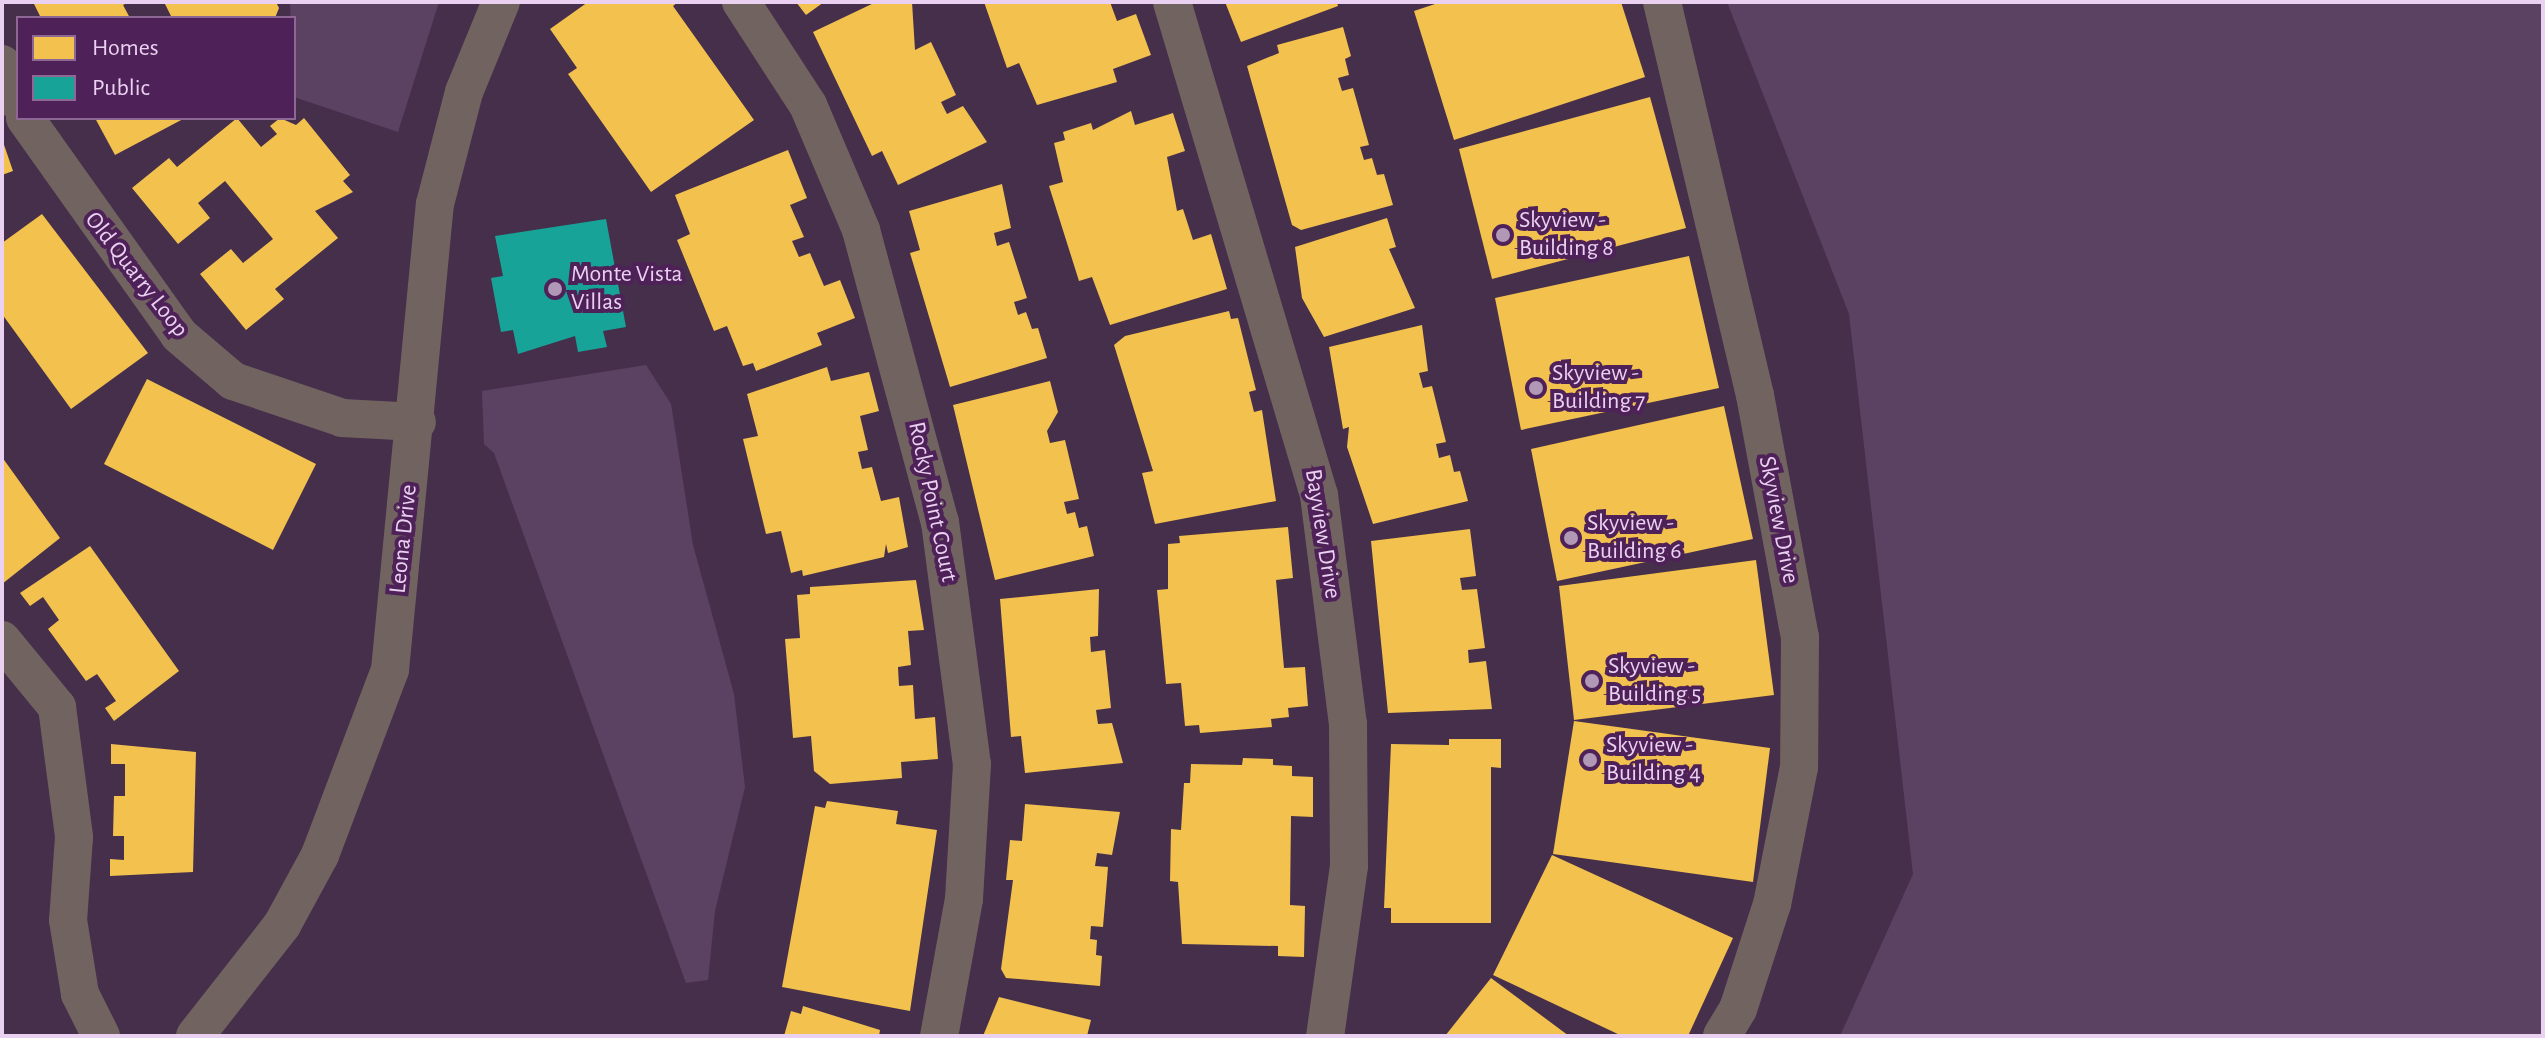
<!DOCTYPE html>
<html>
<head>
<meta charset="utf-8">
<style>
	body { margin:0 }
	#map { position:relative; width:2545px; height:1038px; overflow:hidden; background:#462f4b; font-family:"Alegreya Sans",sans-serif }
	div>[style] { position:absolute }
	.green>* { inset:0; background:#5c4262 }
	.homes>* { inset:0; background:#f2c14e }
	.public>* { inset:0; background:#17a398 }
	.minor>* { height:38px; margin:-19px; padding:0 19px; transform-origin:19px; border-radius:19px; background:#716460 }
	.dots>* { width:22px; height:22px; translate:-50% -50%; box-sizing:border-box; border:4px solid #4e2258; border-radius:50% }
	span { translate:-50% -50%; white-space:nowrap; text-align:center; line-height:1.15; -webkit-text-stroke:8px #4e2258; paint-order:stroke }
	.poi-label { font-size:24px; color:#ebd1f1 }
	.left { translate:0 -50%; text-align:left }
	.street-label { font-size:24px; color:#ebd1f1 }
	.frame { position:absolute; inset:0; border:4px solid #ebd1f1; pointer-events:none }
	.legend { position:absolute; left:16px; top:16px; width:280px; height:104px; box-sizing:border-box; background:#4e2258; border:2px solid #8d6895; margin:0; padding:10px 14px; list-style:none; font-size:24px; color:#ebd1f1 }
	.legend li { display:flex; align-items:center; gap:16px; height:40px }
	.legend b { width:40px; border:2px solid #8d6895 }
</style>
</head>
<body>
<div id="map">
	<div class="green">
		<i style="clip-path:polygon(290px 2px,439px 2px,398px 132px,294px 97px)"></i>
		<i style="clip-path:polygon(1727px 2px,2543px 2px,2543px 1036px,1840px 1036px,1913px 874px,1849px 314px)"></i>
		<i style="clip-path:polygon(646px 365px,671px 404px,693px 545px,734px 694px,745px 787px,715px 911px,708px 980px,686px 983px,494px 453px,484px 444px,482px 391px)"></i>
	</div>
	<div class="homes">
		<i style="clip-path:polygon(33px 2px,129px 2px,123px 5px,130px 18px,41px 18px)"></i>
		<i style="clip-path:polygon(164px 2px,276px 2px,279px 8px,275px 18px,172px 18px)"></i>
		<i style="clip-path:polygon(588px 2px,678px 2px,673px 6px,754px 120px,651px 192px,568px 74px,577px 68px,550px 29px)"></i>
		<i style="clip-path:polygon(796px 2px,824px 2px,806px 15px)"></i>
		<i style="clip-path:polygon(876px 2px,912px 2px,915px 50px,931px 42px,956px 95px,941px 102px,947px 114px,963px 106px,987px 142px,898px 185px,882px 151px,872px 156px,813px 32px)"></i>
		<i style="clip-path:polygon(984px 2px,1110px 2px,1117px 21px,1136px 14px,1151px 55px,1113px 69px,1117px 82px,1037px 105px,1019px 63px,1007px 68px)"></i>
		<i style="clip-path:polygon(1225px 2px,1337px 2px,1338px 6px,1241px 42px)"></i>
		<i style="clip-path:polygon(1441px 2px,1621px 2px,1645px 77px,1454px 140px,1414px 11px)"></i>
		<i style="clip-path:polygon(1343px 27px,1351px 56px,1345px 59px,1349px 75px,1338px 78px,1342px 91px,1353px 88px,1369px 145px,1360px 147px,1364px 160px,1372px 158px,1377px 175px,1384px 174px,1393px 205px,1301px 230px,1292px 225px,1247px 66px,1279px 53px,1277px 45px)"></i>
		<i style="clip-path:polygon(1650px 97px,1686px 228px,1492px 279px,1459px 149px)"></i>
		<i style="clip-path:polygon(1131px 111px,1135px 125px,1173px 113px,1185px 151px,1167px 157px,1177px 211px,1183px 209px,1193px 240px,1211px 234px,1227px 289px,1110px 325px,1092px 277px,1079px 281px,1049px 186px,1063px 182px,1054px 143px,1065px 140px,1063px 132px,1091px 123px,1093px 130px)"></i>
		<i style="clip-path:polygon(95px 118px,185px 118px,115px 155px)"></i>
		<i style="clip-path:polygon(237px 118px,261px 147px,277px 134px,270px 126px,280px 118px,296px 125px,304px 118px,350px 175px,343px 181px,353px 192px,315px 211px,338px 238px,275px 289px,284px 299px,246px 330px,200px 274px,231px 249px,243px 263px,273px 239px,225px 181px,198px 203px,210px 218px,178px 244px,132px 188px,169px 158px,177px 167px)"></i>
		<i style="clip-path:polygon(2px 139px,13px 171px,2px 175px)"></i>
		<i style="clip-path:polygon(788px 150px,807px 198px,790px 205px,804px 237px,792px 241px,799px 257px,810px 253px,824px 286px,840px 280px,855px 318px,817px 333px,822px 345px,756px 371px,753px 363px,743px 366px,727px 326px,714px 331px,677px 240px,690px 234px,675px 195px)"></i>
		<i style="clip-path:polygon(1002px 184px,1011px 228px,994px 233px,997px 246px,1009px 242px,1027px 298px,1014px 302px,1018px 315px,1026px 312px,1032px 329px,1038px 328px,1047px 358px,950px 387px,910px 253px,920px 250px,909px 211px)"></i>
		<i style="clip-path:polygon(42px 214px,148px 353px,71px 409px,2px 314px,2px 243px)"></i>
		<i style="clip-path:polygon(1387px 218px,1396px 247px,1389px 249px,1415px 308px,1324px 337px,1302px 298px,1295px 247px)"></i>
		<i style="clip-path:polygon(1689px 256px,1719px 388px,1521px 430px,1495px 298px)"></i>
		<i style="clip-path:polygon(1229px 311px,1231px 319px,1238px 318px,1256px 390px,1249px 392px,1254px 412px,1262px 410px,1276px 501px,1155px 524px,1142px 473px,1153px 471px,1114px 345px,1125px 336px)"></i>
		<i style="clip-path:polygon(1422px 325px,1428px 371px,1419px 373px,1423px 388px,1432px 386px,1446px 442px,1436px 444px,1439px 458px,1450px 455px,1454px 472px,1460px 471px,1468px 501px,1373px 524px,1347px 447px,1349px 427px,1343px 429px,1329px 347px)"></i>
		<i style="clip-path:polygon(827px 367px,831px 381px,869px 372px,879px 411px,860px 416px,868px 450px,858px 452px,862px 469px,872px 467px,881px 501px,899px 497px,908px 547px,888px 553px,886px 544px,884px 557px,803px 576px,802px 570px,791px 573px,781px 531px,766px 534px,743px 439px,758px 436px,747px 394px)"></i>
		<i style="clip-path:polygon(147px 379px,316px 464px,273px 550px,104px 464px)"></i>
		<i style="clip-path:polygon(1050px 381px,1058px 412px,1047px 431px,1050px 443px,1065px 440px,1079px 499px,1064px 502px,1067px 514px,1075px 512px,1079px 528px,1087px 526px,1094px 556px,995px 580px,953px 405px)"></i>
		<i style="clip-path:polygon(1724px 406px,1753px 539px,1557px 581px,1531px 449px)"></i>
		<i style="clip-path:polygon(2px 457px,60px 538px,2px 584px)"></i>
		<i style="clip-path:polygon(1288px 527px,1293px 578px,1276px 580px,1284px 668px,1305px 667px,1308px 706px,1288px 708px,1289px 717px,1271px 719px,1272px 727px,1200px 733px,1199px 725px,1185px 726px,1181px 683px,1166px 684px,1157px 590px,1168px 589px,1168px 544px,1180px 543px,1179px 536px)"></i>
		<i style="clip-path:polygon(1470px 529px,1476px 576px,1460px 578px,1462px 590px,1477px 589px,1485px 648px,1468px 650px,1469px 663px,1486px 661px,1492px 709px,1388px 713px,1371px 541px)"></i>
		<i style="clip-path:polygon(90px 546px,179px 671px,114px 721px,105px 708px,116px 701px,97px 674px,86px 681px,48px 629px,59px 620px,43px 597px,30px 606px,20px 593px)"></i>
		<i style="clip-path:polygon(1756px 560px,1774px 695px,1574px 720px,1559px 586px)"></i>
		<i style="clip-path:polygon(916px 580px,924px 630px,908px 631px,911px 665px,898px 667px,899px 686px,913px 685px,915px 719px,935px 717px,938px 759px,901px 762px,902px 778px,830px 784px,814px 771px,811px 736px,793px 738px,785px 639px,800px 638px,797px 595px,810px 594px,810px 587px)"></i>
		<i style="clip-path:polygon(1099px 589px,1098px 636px,1090px 637px,1091px 652px,1105px 650px,1111px 708px,1096px 710px,1098px 724px,1112px 723px,1123px 763px,1025px 773px,1021px 736px,1011px 737px,1000px 599px)"></i>
		<i style="clip-path:polygon(1574px 721px,1770px 748px,1753px 882px,1553px 854px)"></i>
		<i style="clip-path:polygon(1449px 739px,1501px 739px,1501px 768px,1491px 767px,1491px 923px,1391px 923px,1391px 908px,1384px 908px,1391px 744px,1449px 745px)"></i>
		<i style="clip-path:polygon(111px 744px,196px 752px,193px 872px,110px 876px,110px 859px,124px 860px,124px 836px,113px 836px,114px 796px,125px 796px,125px 764px,111px 764px)"></i>
		<i style="clip-path:polygon(1243px 758px,1273px 759px,1273px 765px,1292px 766px,1292px 776px,1313px 777px,1313px 817px,1291px 816px,1290px 905px,1305px 906px,1304px 957px,1278px 956px,1278px 946px,1182px 944px,1178px 882px,1170px 881px,1171px 829px,1181px 830px,1184px 783px,1190px 783px,1191px 764px,1242px 765px)"></i>
		<i style="clip-path:polygon(827px 801px,898px 811px,896px 824px,937px 830px,910px 1011px,782px 987px,815px 806px,825px 808px)"></i>
		<i style="clip-path:polygon(1025px 804px,1120px 812px,1112px 855px,1097px 853px,1095px 866px,1108px 867px,1103px 927px,1091px 926px,1090px 939px,1097px 940px,1096px 955px,1102px 956px,1100px 986px,1006px 978px,1001px 969px,1013px 880px,1006px 880px,1010px 840px,1022px 841px)"></i>
		<i style="clip-path:polygon(1552px 855px,1733px 938px,1688px 1036px,1622px 1036px,1493px 975px)"></i>
		<i style="clip-path:polygon(1491px 978px,1526px 1004px,1569px 1036px,1445px 1036px)"></i>
		<i style="clip-path:polygon(999px 997px,1091px 1020px,1087px 1036px,983px 1036px)"></i>
		<i style="clip-path:polygon(803px 1006px,880px 1030px,879px 1036px,784px 1036px,791px 1011px,801px 1014px)"></i>
	</div>
	<div class="public">
		<i style="clip-path:polygon(606px 219px,626px 327px,603px 331px,607px 347px,578px 352px,575px 336px,518px 354px,513px 330px,501px 332px,491px 278px,503px 276px,495px 236px)"></i>
	</div>
	<div class="minor">
		<i style="left:741px;top:2px;width:123px;rotate:57deg"></i>
		<i style="left:808px;top:105px;width:136px;rotate:67deg"></i>
		<i style="left:861px;top:230px;width:302px;rotate:74.9deg"></i>
		<i style="left:940px;top:522px;width:244px;rotate:82.5deg"></i>
		<i style="left:972px;top:764px;width:135px;rotate:93.4deg"></i>
		<i style="left:964px;top:899px;width:139px;rotate:100.3deg"></i>
		<i style="left:1172px;top:2px;width:514px;rotate:73.4deg"></i>
		<i style="left:1319px;top:495px;width:231px;rotate:82.8deg"></i>
		<i style="left:1348px;top:724px;width:142px;rotate:89.6deg"></i>
		<i style="left:1349px;top:866px;width:172px;rotate:98deg"></i>
		<i style="left:1662px;top:2px;width:404px;rotate:76.7deg"></i>
		<i style="left:1755px;top:395px;width:246px;rotate:79.5deg"></i>
		<i style="left:1800px;top:637px;width:130px;rotate:90.4deg"></i>
		<i style="left:1799px;top:767px;width:140px;rotate:101.1deg"></i>
		<i style="left:1772px;top:904px;width:110px;rotate:107.9deg"></i>
		<i style="left:1738px;top:1009px;width:31px;rotate:121deg"></i>
		<i style="left:2px;top:64px;width:41px;rotate:67.2deg"></i>
		<i style="left:25px;top:118px;width:266px;rotate:54.6deg"></i>
		<i style="left:179px;top:335px;width:71px;rotate:40.4deg"></i>
		<i style="left:233px;top:381px;width:115px;rotate:18.7deg"></i>
		<i style="left:342px;top:418px;width:75px;rotate:3.1deg"></i>
		<i style="left:2px;top:640px;width:87px;rotate:50.6deg"></i>
		<i style="left:57px;top:707px;width:131px;rotate:82.5deg"></i>
		<i style="left:74px;top:837px;width:83px;rotate:94.1deg"></i>
		<i style="left:68px;top:920px;width:75px;rotate:80.8deg"></i>
		<i style="left:80px;top:994px;width:47px;rotate:63.4deg"></i>
		<i style="left:195px;top:1036px;width:141px;rotate:-51.9deg"></i>
		<i style="left:282px;top:925px;width:80px;rotate:-61.5deg"></i>
		<i style="left:320px;top:855px;width:198px;rotate:-69.3deg"></i>
		<i style="left:390px;top:670px;width:468px;rotate:-84.5deg"></i>
		<i style="left:435px;top:204px;width:116px;rotate:-75.5deg"></i>
		<i style="left:464px;top:92px;width:97px;rotate:-67.7deg"></i>
	</div>
	<div class="dots">
		<i style="left:1503px;top:235px;background:#b198b7"></i>
		<i style="left:555px;top:289px;background:#b198b7"></i>
		<i style="left:1536px;top:388px;background:#b198b7"></i>
		<i style="left:1571px;top:538px;background:#b198b7"></i>
		<i style="left:1592px;top:681px;background:#b198b7"></i>
		<i style="left:1590px;top:760px;background:#b198b7"></i>
	</div>
	<div class="poi-label">
		<span class="left" style="left:1519px;top:235px">Skyview -<br>Building 8</span>
		<span class="left" style="left:571px;top:289px">Monte Vista<br>Villas</span>
		<span class="left" style="left:1552px;top:388px">Skyview -<br>Building 7</span>
		<span class="left" style="left:1587px;top:538px">Skyview -<br>Building 6</span>
		<span class="left" style="left:1608px;top:681px">Skyview -<br>Building 5</span>
		<span class="left" style="left:1606px;top:760px">Skyview -<br>Building 4</span>
	</div>
	<div class="street-label">
		<span style="left:136px;top:275px;rotate:52deg">Old Quarry Loop</span>
		<span style="left:932px;top:502px;rotate:78deg">Rocky Point Court</span>
		<span style="left:1778px;top:520px;rotate:79deg">Skyview Drive</span>
		<span style="left:1322px;top:534px;rotate:81deg">Bayview Drive</span>
		<span style="left:404px;top:539px;rotate:-84deg">Leona Drive</span>
	</div>
	<div class="frame"></div>
	<ul class="legend">
	<li><b style="height:22px;background:#f2c14e"></b>Homes</li>
	<li><b style="height:22px;background:#17a398"></b>Public</li>
	</ul>
</div>
</body>
</html>
